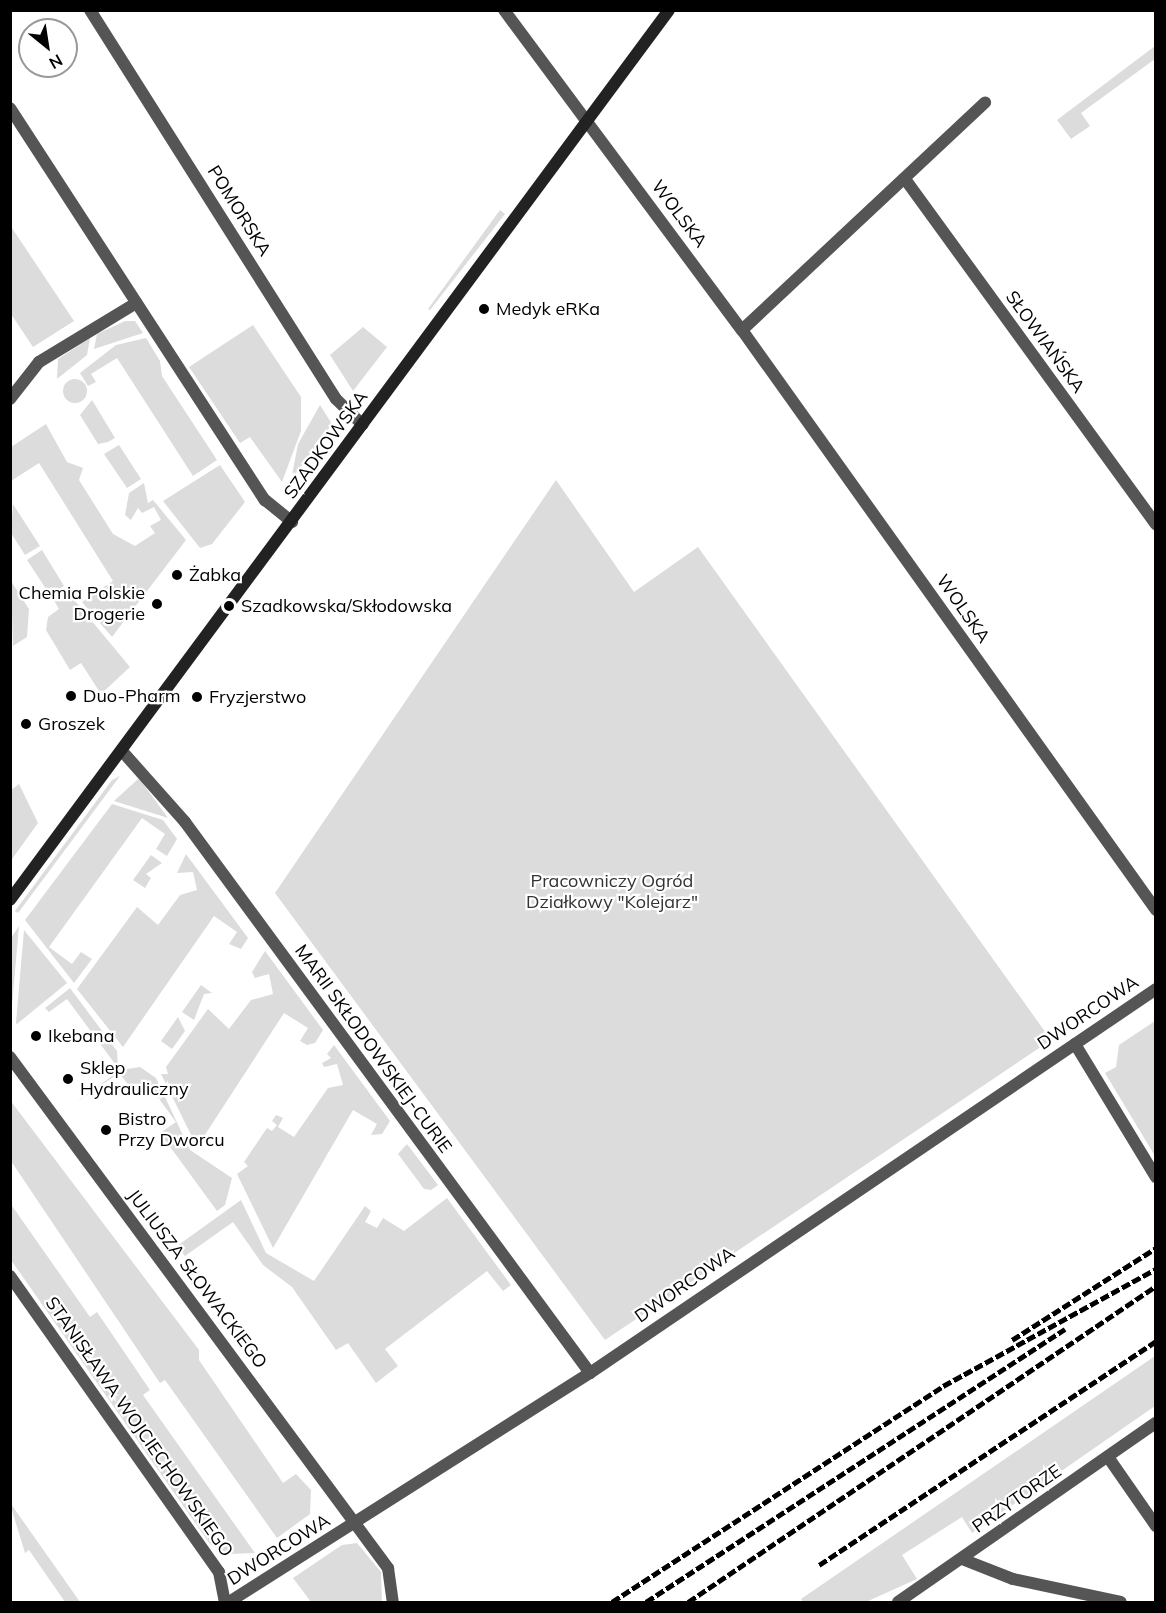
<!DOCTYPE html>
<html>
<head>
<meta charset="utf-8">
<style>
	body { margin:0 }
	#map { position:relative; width:1166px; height:1613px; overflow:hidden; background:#fff; font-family:Mulish,sans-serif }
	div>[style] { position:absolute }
	.green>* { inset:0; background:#dcdcdc }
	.round { border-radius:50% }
	.street>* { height:12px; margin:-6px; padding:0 6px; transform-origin:6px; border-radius:6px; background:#555 }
	.secondary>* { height:12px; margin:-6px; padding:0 6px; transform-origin:6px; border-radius:6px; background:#222 }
	.rail>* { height:4.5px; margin-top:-2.25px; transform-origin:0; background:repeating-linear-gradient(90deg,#000 0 9px,transparent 0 12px) }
	.dots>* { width:16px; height:16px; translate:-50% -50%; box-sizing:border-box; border:3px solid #fff; border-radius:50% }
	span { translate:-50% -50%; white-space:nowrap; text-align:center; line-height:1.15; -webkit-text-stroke:4.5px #fff; paint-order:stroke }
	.street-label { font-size:18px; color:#000 }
	.poi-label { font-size:18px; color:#000 }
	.left { translate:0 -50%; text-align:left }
	.right { translate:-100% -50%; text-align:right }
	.park-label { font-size:18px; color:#333 }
	.frame { position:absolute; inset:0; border:12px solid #000; pointer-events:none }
	.north { position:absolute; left:18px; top:18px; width:60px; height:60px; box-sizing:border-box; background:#fff; border:2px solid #999; border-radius:50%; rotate:150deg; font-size:16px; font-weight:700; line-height:24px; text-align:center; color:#000 }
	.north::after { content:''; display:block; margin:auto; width:21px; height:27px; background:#000; clip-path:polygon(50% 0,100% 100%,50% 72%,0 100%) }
</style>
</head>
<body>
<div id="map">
	<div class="green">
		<i style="clip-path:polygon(1155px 46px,1155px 59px,1081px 113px,1090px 126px,1071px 139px,1057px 120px)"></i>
		<i style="clip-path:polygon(500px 210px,505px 214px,430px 310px,428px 309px)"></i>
		<i style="clip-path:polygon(10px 225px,74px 321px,33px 347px,11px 314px)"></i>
		<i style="clip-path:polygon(125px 321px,135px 321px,143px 333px,94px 349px,97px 334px)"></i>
		<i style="clip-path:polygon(253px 325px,301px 397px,301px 431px,282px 482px,250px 437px,240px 443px,189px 367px)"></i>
		<i style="clip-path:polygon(363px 327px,387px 347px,353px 391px,330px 355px)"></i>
		<i style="clip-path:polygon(90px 338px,87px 355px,57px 379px,58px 359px)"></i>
		<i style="clip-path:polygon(146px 338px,160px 361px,162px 376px,217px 460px,193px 476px,117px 358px,91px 374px,96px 382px,88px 386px,80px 373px,116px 345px)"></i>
		<i class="round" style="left:63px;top:379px;width:24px;height:24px"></i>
		<i style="clip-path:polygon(92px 400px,115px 438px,108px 442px,98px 444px,80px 415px)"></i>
		<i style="clip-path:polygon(320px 405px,332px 424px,291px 480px,298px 444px)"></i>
		<i style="clip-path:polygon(46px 424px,67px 462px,83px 468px,79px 480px,113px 534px,135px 546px,155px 533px,150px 526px,161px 520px,154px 507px,142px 513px,138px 508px,131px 520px,125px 515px,129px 493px,144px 483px,148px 503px,153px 500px,186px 540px,112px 637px,82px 602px,113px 581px,39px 463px,11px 481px,11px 447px)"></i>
		<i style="clip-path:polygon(119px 445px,141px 479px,127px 488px,104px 454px)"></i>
		<i style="clip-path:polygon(220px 465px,245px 502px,212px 544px,200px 548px,163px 501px)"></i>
		<i style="clip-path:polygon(556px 480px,634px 592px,698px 547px,1051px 1040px,605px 1340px,275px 893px)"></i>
		<i style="clip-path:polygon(13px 504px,40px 546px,25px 555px,11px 533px)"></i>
		<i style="clip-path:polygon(42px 550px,64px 586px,50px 595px,27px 560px)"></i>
		<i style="clip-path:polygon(11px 581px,29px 609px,27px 637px,13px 646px)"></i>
		<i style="clip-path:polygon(66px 590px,130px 667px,101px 694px,81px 663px,70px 670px,46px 630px,48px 617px,59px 609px,53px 599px)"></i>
		<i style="clip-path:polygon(120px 776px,18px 913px,15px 911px,112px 780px)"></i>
		<i style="clip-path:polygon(138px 779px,141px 781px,168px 818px,114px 801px)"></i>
		<i style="clip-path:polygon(19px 784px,38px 823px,12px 859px,11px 790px)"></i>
		<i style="clip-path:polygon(112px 804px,163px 820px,177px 839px,167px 856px,156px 849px,165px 834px,142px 818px,49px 947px,72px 964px,81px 952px,92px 959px,74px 983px,25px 920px)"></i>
		<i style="clip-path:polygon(186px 854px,248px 938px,241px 949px,229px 944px,237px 932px,214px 916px,123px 1047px,77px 989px,137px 907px,158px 925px,180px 895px,197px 890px,193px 872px,177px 873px)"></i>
		<i style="clip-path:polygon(151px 855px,162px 863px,146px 874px,151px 878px,145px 888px,133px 880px)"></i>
		<i style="clip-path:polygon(19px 926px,11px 1016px,11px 938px)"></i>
		<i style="clip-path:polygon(24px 930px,67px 983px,17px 1024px,16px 1023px)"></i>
		<i style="clip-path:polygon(265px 951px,323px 1030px,315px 1043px,307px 1045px,300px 1041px,308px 1028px,284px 1013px,197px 1147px,161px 1074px,168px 1074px,166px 1067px,208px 1009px,229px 1029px,251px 1000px,273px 994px,269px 974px,255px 978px,252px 972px)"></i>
		<i style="clip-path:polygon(201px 985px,212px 993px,204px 994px,194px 1020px,182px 1012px)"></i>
		<i style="clip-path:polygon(70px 988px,117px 1051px,118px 1068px,67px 999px,49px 1012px,45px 1008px)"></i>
		<i style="clip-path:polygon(178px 1017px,185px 1031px,172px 1049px,161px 1041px)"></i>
		<i style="clip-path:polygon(1155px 1021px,1155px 1156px,1105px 1073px,1116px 1067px,1119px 1045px)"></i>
		<i style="clip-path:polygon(334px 1045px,390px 1121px,382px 1134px,371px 1135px,377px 1124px,353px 1110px,273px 1248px,237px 1174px,248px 1166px,244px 1162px,267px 1128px,272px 1131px,277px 1125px,272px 1121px,276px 1115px,283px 1118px,278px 1127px,294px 1137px,328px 1088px,343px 1085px,337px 1064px,324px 1067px,322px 1063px,331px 1058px,327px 1054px)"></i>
		<i style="clip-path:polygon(140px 1067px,156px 1078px,190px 1150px,232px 1178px,225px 1205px,217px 1211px,160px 1133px,176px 1122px,148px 1084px,135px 1093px,119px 1073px,74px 1104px,120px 1070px)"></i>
		<i style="clip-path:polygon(10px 1100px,199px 1350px,199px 1360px,283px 1483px,296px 1474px,311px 1490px,310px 1514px,277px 1538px,165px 1380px,160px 1383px,11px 1161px)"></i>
		<i style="clip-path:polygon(407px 1144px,438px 1185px,431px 1190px,424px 1189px,398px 1154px)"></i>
		<i style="clip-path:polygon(447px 1198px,511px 1285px,503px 1291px,487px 1271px,385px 1349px,398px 1366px,376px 1383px,348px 1343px,336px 1350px,292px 1287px,263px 1265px,233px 1222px,185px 1256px,177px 1246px,241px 1200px,266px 1253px,314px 1281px,365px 1206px,371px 1211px,365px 1222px,377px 1228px,383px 1218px,404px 1231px)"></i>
		<i style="clip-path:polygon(10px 1203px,90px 1317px,97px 1312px,150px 1390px,143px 1395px,255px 1553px,227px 1554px,210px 1544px,11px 1260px)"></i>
		<i style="clip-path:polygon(1155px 1356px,1155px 1406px,972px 1533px,962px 1517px,902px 1555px,917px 1579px,866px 1602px,803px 1602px,801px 1599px)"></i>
		<i style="clip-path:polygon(10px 1504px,11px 1504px,80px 1602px,65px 1602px,29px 1550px,25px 1553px)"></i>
		<i style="clip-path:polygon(357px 1543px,381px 1572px,382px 1602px,311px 1602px,293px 1578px,342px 1545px)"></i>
	</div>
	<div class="street">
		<i style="left:90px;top:10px;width:460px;rotate:57.7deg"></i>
		<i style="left:336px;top:399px;width:37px;rotate:44deg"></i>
		<i style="left:504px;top:10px;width:399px;rotate:53.4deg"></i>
		<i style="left:742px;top:330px;width:713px;rotate:54.48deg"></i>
		<i style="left:10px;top:108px;width:468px;rotate:57deg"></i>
		<i style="left:265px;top:500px;width:35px;rotate:39deg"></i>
		<i style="left:905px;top:179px;width:427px;rotate:54deg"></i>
		<i style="left:742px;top:330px;width:333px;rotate:-43.1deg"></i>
		<i style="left:10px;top:399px;width:47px;rotate:-51.9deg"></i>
		<i style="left:39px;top:362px;width:114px;rotate:-31.3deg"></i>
		<i style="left:122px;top:751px;width:95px;rotate:48.4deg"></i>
		<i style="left:185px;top:822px;width:684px;rotate:53.68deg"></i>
		<i style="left:1075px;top:1044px;width:156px;rotate:58.7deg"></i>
		<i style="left:10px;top:1057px;width:636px;rotate:53.51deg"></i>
		<i style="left:388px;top:1568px;width:34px;rotate:82deg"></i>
		<i style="left:10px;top:1276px;width:362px;rotate:54.8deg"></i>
		<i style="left:219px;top:1572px;width:31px;rotate:79deg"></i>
		<i style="left:1108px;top:1457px;width:84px;rotate:55.2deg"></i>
		<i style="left:962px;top:1559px;width:55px;rotate:21.4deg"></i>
		<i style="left:1013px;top:1579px;width:110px;rotate:12deg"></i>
		<i style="left:229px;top:1602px;width:428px;rotate:-32.4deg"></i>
		<i style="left:590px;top:1373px;width:684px;rotate:-34.15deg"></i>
		<i style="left:898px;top:1602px;width:314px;rotate:-34.8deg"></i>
	</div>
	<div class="secondary">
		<i style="left:10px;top:900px;width:1107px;rotate:-53.48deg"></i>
	</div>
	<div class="rail">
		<i style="left:1012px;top:1340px;width:171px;rotate:-32.6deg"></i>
		<i style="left:819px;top:1565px;width:405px;rotate:-33.6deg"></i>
		<i style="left:612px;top:1602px;width:395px;rotate:-33.1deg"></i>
		<i style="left:943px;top:1386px;width:243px;rotate:-28.8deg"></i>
		<i style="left:646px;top:1602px;width:500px;rotate:-33.09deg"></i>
		<i style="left:688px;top:1602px;width:565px;rotate:-34.03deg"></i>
	</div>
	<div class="dots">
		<i style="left:484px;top:309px;background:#000"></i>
		<i style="left:177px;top:575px;background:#000"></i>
		<i style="left:157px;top:604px;background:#000"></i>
		<i style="left:229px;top:606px;background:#000"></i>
		<i style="left:71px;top:696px;background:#000"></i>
		<i style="left:197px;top:697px;background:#000"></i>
		<i style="left:26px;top:724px;background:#000"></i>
		<i style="left:36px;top:1036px;background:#000"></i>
		<i style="left:68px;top:1079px;background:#000"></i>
		<i style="left:106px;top:1130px;background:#000"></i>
	</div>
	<div class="street-label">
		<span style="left:239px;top:211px;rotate:58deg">POMORSKA</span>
		<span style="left:679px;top:214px;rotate:53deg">WOLSKA</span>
		<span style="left:1045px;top:342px;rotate:54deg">SŁOWIAŃSKA</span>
		<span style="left:326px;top:445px;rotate:-54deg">SZADKOWSKA</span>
		<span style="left:963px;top:609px;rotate:55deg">WOLSKA</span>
		<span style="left:1088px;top:1013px;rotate:-34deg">DWORCOWA</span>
		<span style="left:373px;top:1049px;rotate:54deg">MARII SKŁODOWSKIEJ-CURIE</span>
		<span style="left:197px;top:1279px;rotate:53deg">JULIUSZA SŁOWACKIEGO</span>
		<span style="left:685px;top:1285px;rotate:-35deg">DWORCOWA</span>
		<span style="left:139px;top:1427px;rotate:55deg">STANISŁAWA WOJCIECHOWSKIEGO</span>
		<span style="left:1017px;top:1499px;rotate:-35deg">PRZYTORZE</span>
		<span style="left:279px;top:1550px;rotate:-32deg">DWORCOWA</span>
	</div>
	<div class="poi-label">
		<span class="left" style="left:496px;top:309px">Medyk eRKa</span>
		<span class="left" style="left:189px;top:575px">Żabka</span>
		<span class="right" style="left:145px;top:604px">Chemia Polskie<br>Drogerie</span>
		<span class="left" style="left:241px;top:606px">Szadkowska/Skłodowska</span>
		<span class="left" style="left:83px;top:696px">Duo-Pharm</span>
		<span class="left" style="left:209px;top:697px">Fryzjerstwo</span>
		<span class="left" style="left:38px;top:724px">Groszek</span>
		<span class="left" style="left:48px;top:1036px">Ikebana</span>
		<span class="left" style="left:80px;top:1079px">Sklep<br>Hydrauliczny</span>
		<span class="left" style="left:118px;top:1130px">Bistro<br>Przy Dworcu</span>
	</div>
	<div class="park-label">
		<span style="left:612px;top:892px">Pracowniczy Ogród<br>Działkowy "Kolejarz"</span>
	</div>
	<div class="frame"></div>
	<div class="north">N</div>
</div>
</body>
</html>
